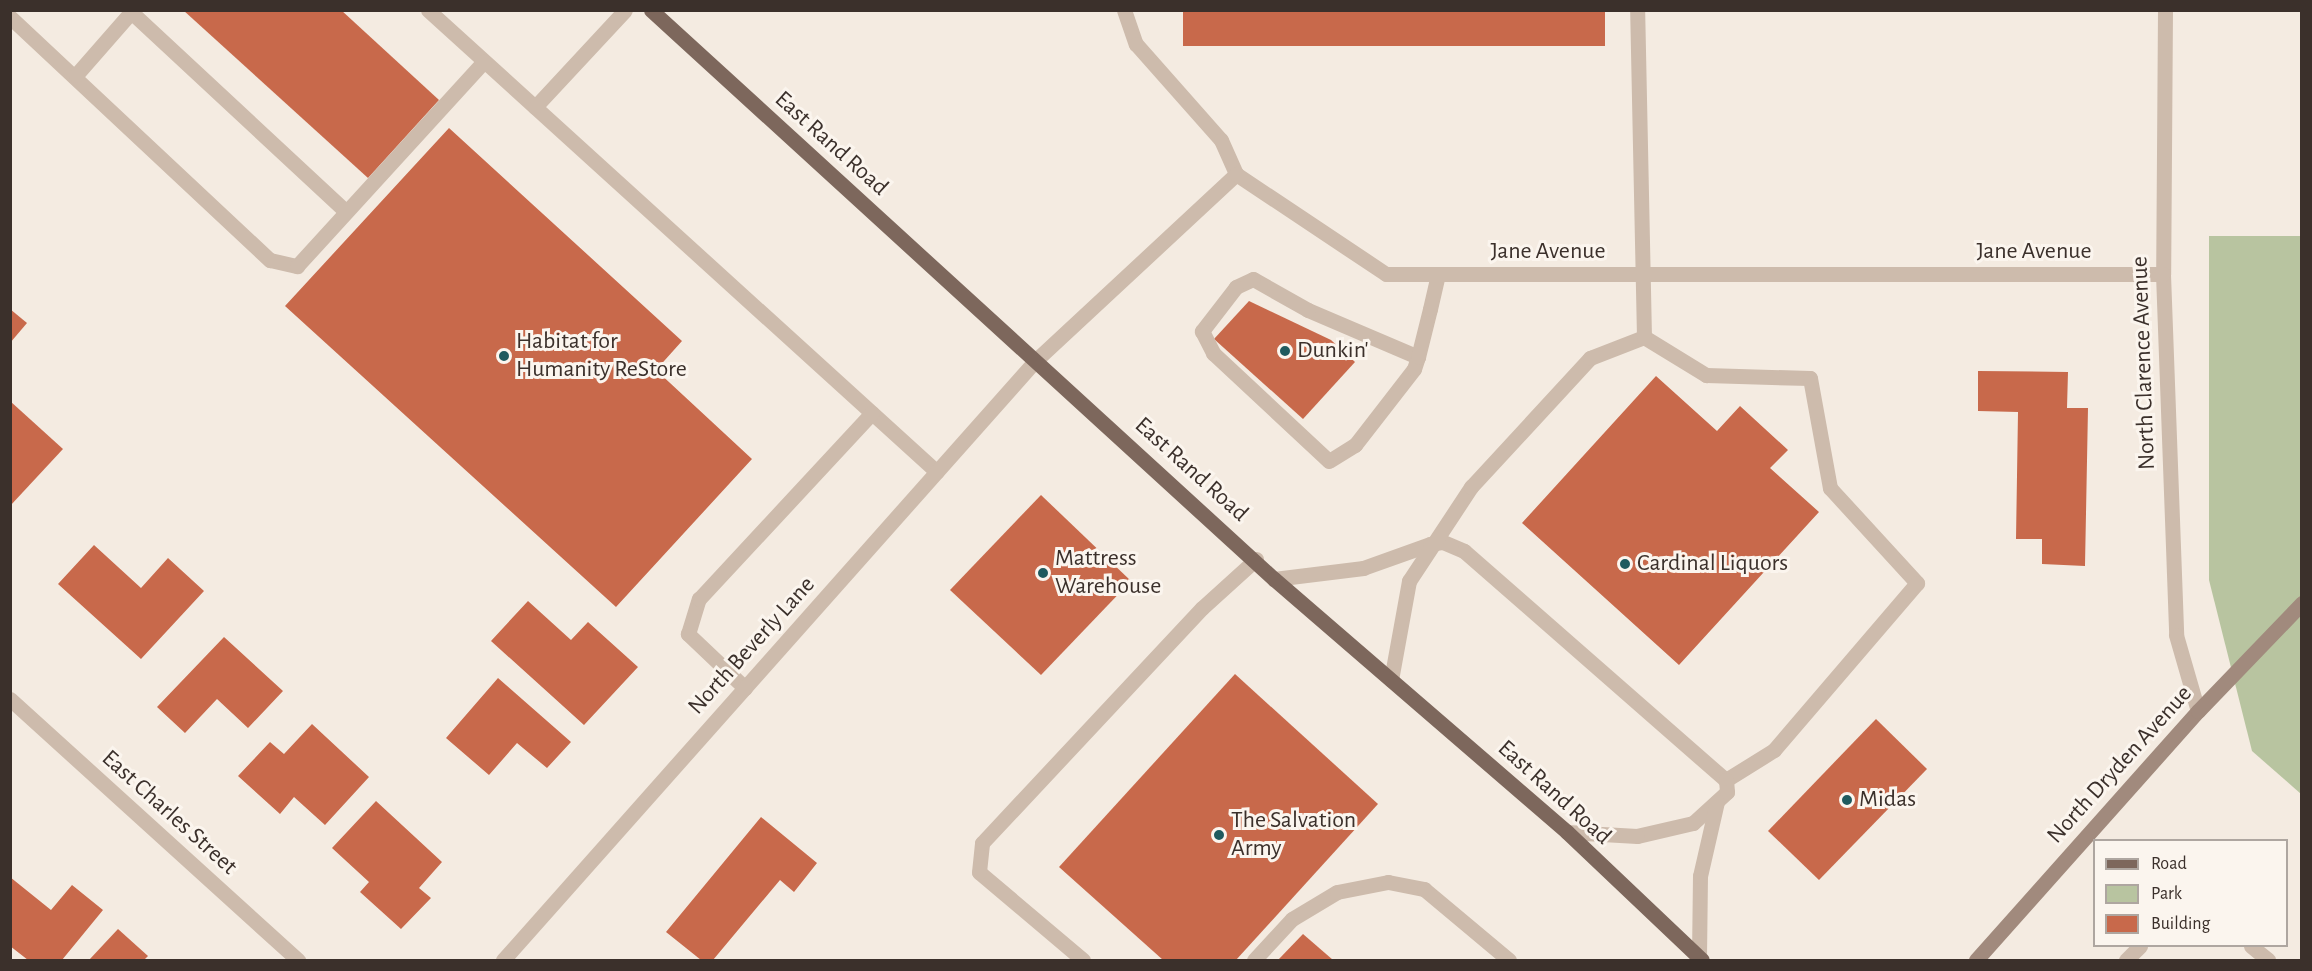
<!DOCTYPE html>
<html>
<head>
<meta charset="utf-8">
<style>
	body { margin:0 }
	#map { position:relative; width:2312px; height:971px; overflow:hidden; background:#f4ebe1; font-family:"Alegreya Sans",sans-serif }
	div>[style] { position:absolute }
	.green>* { inset:0; background:#b8c4a0 }
	.building>* { inset:0; background:#c8694b }
	.lane>* { height:15px; margin:-7.5px; padding:0 7.5px; transform-origin:7.5px; border-radius:7.5px; background:#cdbbac }
	.street>* { height:15px; margin:-7.5px; padding:0 7.5px; transform-origin:7.5px; border-radius:7.5px; background:#cdbbac }
	.secondary>* { height:15px; margin:-7.5px; padding:0 7.5px; transform-origin:7.5px; border-radius:7.5px; background:#a18a7d }
	.primary>* { height:15px; margin:-7.5px; padding:0 7.5px; transform-origin:7.5px; border-radius:7.5px; background:#7d675c }
	.dots>* { width:16px; height:16px; translate:-50% -50%; box-sizing:border-box; border:3px solid #fbf5ee; border-radius:50% }
	span { translate:-50% -50%; white-space:nowrap; text-align:center; line-height:1.15; -webkit-text-stroke:6px #fbf5ee; paint-order:stroke }
	.street-label { font-size:24px; color:#3b302b }
	.poi-label { font-size:24px; color:#3b302b }
	.left { translate:0 -50%; text-align:left }
	.frame { position:absolute; inset:0; border:12px solid #3b302b; pointer-events:none }
	.legend { position:absolute; left:2093px; top:839px; width:195px; height:108px; box-sizing:border-box; background:#fbf5ee; border:2px solid #aea6a0; margin:0; padding:8px 10px; list-style:none; font-size:18px; color:#3b302b }
	.legend li { display:flex; align-items:center; gap:12px; height:30px }
	.legend b { width:30px; border:2px solid #aea6a0 }
</style>
</head>
<body>
<div id="map">
	<div class="green">
		<i style="clip-path:polygon(2209px 236px,2301px 236px,2301px 794px,2252px 751px,2209px 580px)"></i>
	</div>
	<div class="building">
		<i style="clip-path:polygon(183px 10px,341px 10px,439px 100px,368px 178px)"></i>
		<i style="clip-path:polygon(1183px 10px,1605px 10px,1605px 46px,1183px 46px)"></i>
		<i style="clip-path:polygon(449px 128px,682px 341px,656px 370px,752px 459px,616px 607px,285px 306px)"></i>
		<i style="clip-path:polygon(1249px 301px,1331px 340px,1355px 362px,1303px 419px,1214px 339px)"></i>
		<i style="clip-path:polygon(10px 309px,27px 323px,10px 343px)"></i>
		<i style="clip-path:polygon(1978px 371px,2068px 372px,2067px 408px,2088px 408px,2085px 566px,2042px 564px,2042px 539px,2016px 539px,2018px 412px,1978px 411px)"></i>
		<i style="clip-path:polygon(1656px 376px,1717px 431px,1740px 406px,1788px 450px,1770px 468px,1819px 512px,1679px 665px,1522px 523px)"></i>
		<i style="clip-path:polygon(10px 401px,63px 449px,10px 506px)"></i>
		<i style="clip-path:polygon(1041px 495px,1131px 581px,1041px 675px,950px 590px)"></i>
		<i style="clip-path:polygon(94px 545px,141px 588px,168px 558px,204px 591px,141px 659px,58px 584px)"></i>
		<i style="clip-path:polygon(528px 601px,571px 640px,588px 622px,638px 667px,584px 725px,491px 641px)"></i>
		<i style="clip-path:polygon(224px 637px,283px 691px,248px 728px,217px 699px,185px 733px,157px 707px)"></i>
		<i style="clip-path:polygon(1235px 674px,1378px 804px,1236px 960px,1163px 960px,1059px 867px)"></i>
		<i style="clip-path:polygon(498px 678px,571px 742px,547px 768px,517px 743px,489px 775px,446px 738px)"></i>
		<i style="clip-path:polygon(1876px 719px,1927px 769px,1819px 880px,1768px 831px)"></i>
		<i style="clip-path:polygon(312px 724px,369px 777px,325px 825px,294px 797px,280px 814px,238px 776px,270px 742px,284px 754px)"></i>
		<i style="clip-path:polygon(376px 801px,442px 862px,419px 888px,431px 898px,401px 929px,360px 892px,369px 882px,332px 848px)"></i>
		<i style="clip-path:polygon(761px 817px,817px 863px,794px 892px,780px 880px,713px 960px,701px 960px,666px 932px)"></i>
		<i style="clip-path:polygon(10px 877px,51px 910px,72px 885px,103px 910px,62px 960px,28px 960px,10px 946px)"></i>
		<i style="clip-path:polygon(118px 929px,148px 956px,144px 960px,89px 960px)"></i>
		<i style="clip-path:polygon(1303px 934px,1333px 960px,1278px 960px)"></i>
	</div>
	<div class="lane">
		<i style="left:129px;top:10px;width:296px;rotate:42.9deg"></i>
		<i style="left:428px;top:10px;width:687px;rotate:42.23deg"></i>
		<i style="left:1124px;top:10px;width:36px;rotate:71deg"></i>
		<i style="left:1136px;top:44px;width:128px;rotate:48.5deg"></i>
		<i style="left:1221px;top:140px;width:37px;rotate:66deg"></i>
		<i style="left:10px;top:17px;width:356px;rotate:43.1deg"></i>
		<i style="left:270px;top:260px;width:28px;rotate:13deg"></i>
		<i style="left:297px;top:266px;width:277px;rotate:-47.6deg"></i>
		<i style="left:76px;top:75px;width:86px;rotate:-48.8deg"></i>
		<i style="left:535px;top:107px;width:132px;rotate:-47.1deg"></i>
		<i style="left:1644px;top:337px;width:73px;rotate:31.5deg"></i>
		<i style="left:1706px;top:375px;width:104px;rotate:1.7deg"></i>
		<i style="left:1810px;top:378px;width:112px;rotate:79.7deg"></i>
		<i style="left:1830px;top:488px;width:129px;rotate:47.5deg"></i>
		<i style="left:1917px;top:583px;width:220px;rotate:130.6deg"></i>
		<i style="left:1774px;top:750px;width:57px;rotate:148deg"></i>
		<i style="left:1418px;top:357px;width:120px;rotate:-156.9deg"></i>
		<i style="left:1308px;top:310px;width:63px;rotate:-150.6deg"></i>
		<i style="left:1253px;top:279px;width:19px;rotate:155deg"></i>
		<i style="left:1236px;top:287px;width:56px;rotate:127.7deg"></i>
		<i style="left:1202px;top:331px;width:25px;rotate:63deg"></i>
		<i style="left:1213px;top:353px;width:158px;rotate:43deg"></i>
		<i style="left:1329px;top:461px;width:31px;rotate:-32deg"></i>
		<i style="left:1355px;top:445px;width:96px;rotate:-52.2deg"></i>
		<i style="left:1414px;top:369px;width:13px;rotate:-72deg"></i>
		<i style="left:1418px;top:357px;width:49px;rotate:-76deg"></i>
		<i style="left:1430px;top:309px;width:36px;rotate:-77deg"></i>
		<i style="left:1274px;top:579px;width:90px;rotate:-7deg"></i>
		<i style="left:1363px;top:568px;width:71px;rotate:-19.7deg"></i>
		<i style="left:1430px;top:544px;width:13px;rotate:-9deg"></i>
		<i style="left:1443px;top:542px;width:23px;rotate:23deg"></i>
		<i style="left:1464px;top:551px;width:348px;rotate:41.2deg"></i>
		<i style="left:1726px;top:780px;width:12px;rotate:85deg"></i>
		<i style="left:1727px;top:792px;width:46px;rotate:137.6deg"></i>
		<i style="left:1693px;top:823px;width:57px;rotate:166.9deg"></i>
		<i style="left:1637px;top:836px;width:70px;rotate:-176.7deg"></i>
		<i style="left:1391px;top:680px;width:101px;rotate:-79.7deg"></i>
		<i style="left:1409px;top:581px;width:113px;rotate:-56.6deg"></i>
		<i style="left:1471px;top:487px;width:176px;rotate:-47.3deg"></i>
		<i style="left:1590px;top:358px;width:58px;rotate:-21.3deg"></i>
		<i style="left:1644px;top:337px;width:327px;rotate:-91.2deg"></i>
		<i style="left:745px;top:688px;width:79px;rotate:-136.5deg"></i>
		<i style="left:688px;top:634px;width:37px;rotate:-73deg"></i>
		<i style="left:699px;top:599px;width:254px;rotate:-47.1deg"></i>
		<i style="left:2251px;top:946px;width:22px;rotate:39deg"></i>
		<i style="left:1699px;top:957px;width:81px;rotate:-89.3deg"></i>
		<i style="left:1700px;top:876px;width:76px;rotate:-77.1deg"></i>
		<i style="left:1083px;top:960px;width:136px;rotate:-139.8deg"></i>
		<i style="left:979px;top:872px;width:29px;rotate:-84deg"></i>
		<i style="left:982px;top:843px;width:322px;rotate:-46.9deg"></i>
		<i style="left:1202px;top:608px;width:73px;rotate:-42.2deg"></i>
		<i style="left:1254px;top:960px;width:56px;rotate:-47.2deg"></i>
		<i style="left:1292px;top:919px;width:52px;rotate:-31deg"></i>
		<i style="left:1337px;top:892px;width:52px;rotate:-11.1deg"></i>
		<i style="left:1388px;top:882px;width:37px;rotate:11deg"></i>
		<i style="left:1424px;top:889px;width:111px;rotate:39.9deg"></i>
		<i style="left:2126px;top:960px;width:20px;rotate:-45deg"></i>
	</div>
	<div class="street">
		<i style="left:2165px;top:10px;width:264px;rotate:90.4deg"></i>
		<i style="left:2163px;top:274px;width:361px;rotate:87.9deg"></i>
		<i style="left:2176px;top:635px;width:79px;rotate:73.9deg"></i>
		<i style="left:10px;top:699px;width:389px;rotate:42.2deg"></i>
		<i style="left:503px;top:960px;width:801px;rotate:-48.39deg"></i>
		<i style="left:1035px;top:361px;width:275px;rotate:-42.9deg"></i>
		<i style="left:1236px;top:174px;width:180px;rotate:33.7deg"></i>
		<i style="left:1386px;top:274px;width:777px"></i>
	</div>
	<div class="secondary">
		<i style="left:1976px;top:960px;width:334px;rotate:-48.3deg"></i>
		<i style="left:2198px;top:711px;width:150px;rotate:-46.1deg"></i>
	</div>
	<div class="primary">
		<i style="left:651px;top:10px;width:844px;rotate:42.41deg"></i>
		<i style="left:1274px;top:579px;width:387px;rotate:40.8deg"></i>
		<i style="left:1567px;top:832px;width:186px;rotate:43.5deg"></i>
	</div>
	<div class="dots">
		<i style="left:1285px;top:351px;background:#1f5a5e"></i>
		<i style="left:504px;top:356px;background:#1f5a5e"></i>
		<i style="left:1625px;top:564px;background:#1f5a5e"></i>
		<i style="left:1043px;top:573px;background:#1f5a5e"></i>
		<i style="left:1847px;top:800px;background:#1f5a5e"></i>
		<i style="left:1219px;top:835px;background:#1f5a5e"></i>
	</div>
	<div class="street-label">
		<span style="left:831px;top:144px;rotate:42deg">East Rand Road</span>
		<span style="left:1548px;top:252px">Jane Avenue</span>
		<span style="left:2034px;top:252px">Jane Avenue</span>
		<span style="left:2144px;top:363px;rotate:-92deg">North Clarence Avenue</span>
		<span style="left:1191px;top:470px;rotate:42deg">East Rand Road</span>
		<span style="left:752px;top:646px;rotate:-48deg">North Beverly Lane</span>
		<span style="left:2120px;top:765px;rotate:-48deg">North Dryden Avenue</span>
		<span style="left:1554px;top:793px;rotate:42deg">East Rand Road</span>
		<span style="left:169px;top:813px;rotate:42deg">East Charles Street</span>
	</div>
	<div class="poi-label">
		<span class="left" style="left:516px;top:356px">Habitat for<br>Humanity ReStore</span>
		<span class="left" style="left:1297px;top:351px">Dunkin'</span>
		<span class="left" style="left:1055px;top:573px">Mattress<br>Warehouse</span>
		<span class="left" style="left:1637px;top:564px">Cardinal Liquors</span>
		<span class="left" style="left:1859px;top:800px">Midas</span>
		<span class="left" style="left:1231px;top:835px">The Salvation<br>Army</span>
	</div>
	<div class="frame"></div>
	<ul class="legend">
	<li><b style="height:8px;background:#7d675c"></b>Road</li>
	<li><b style="height:16px;background:#b8c4a0"></b>Park</li>
	<li><b style="height:16px;background:#c8694b"></b>Building</li>
	</ul>
</div>
</body>
</html>
